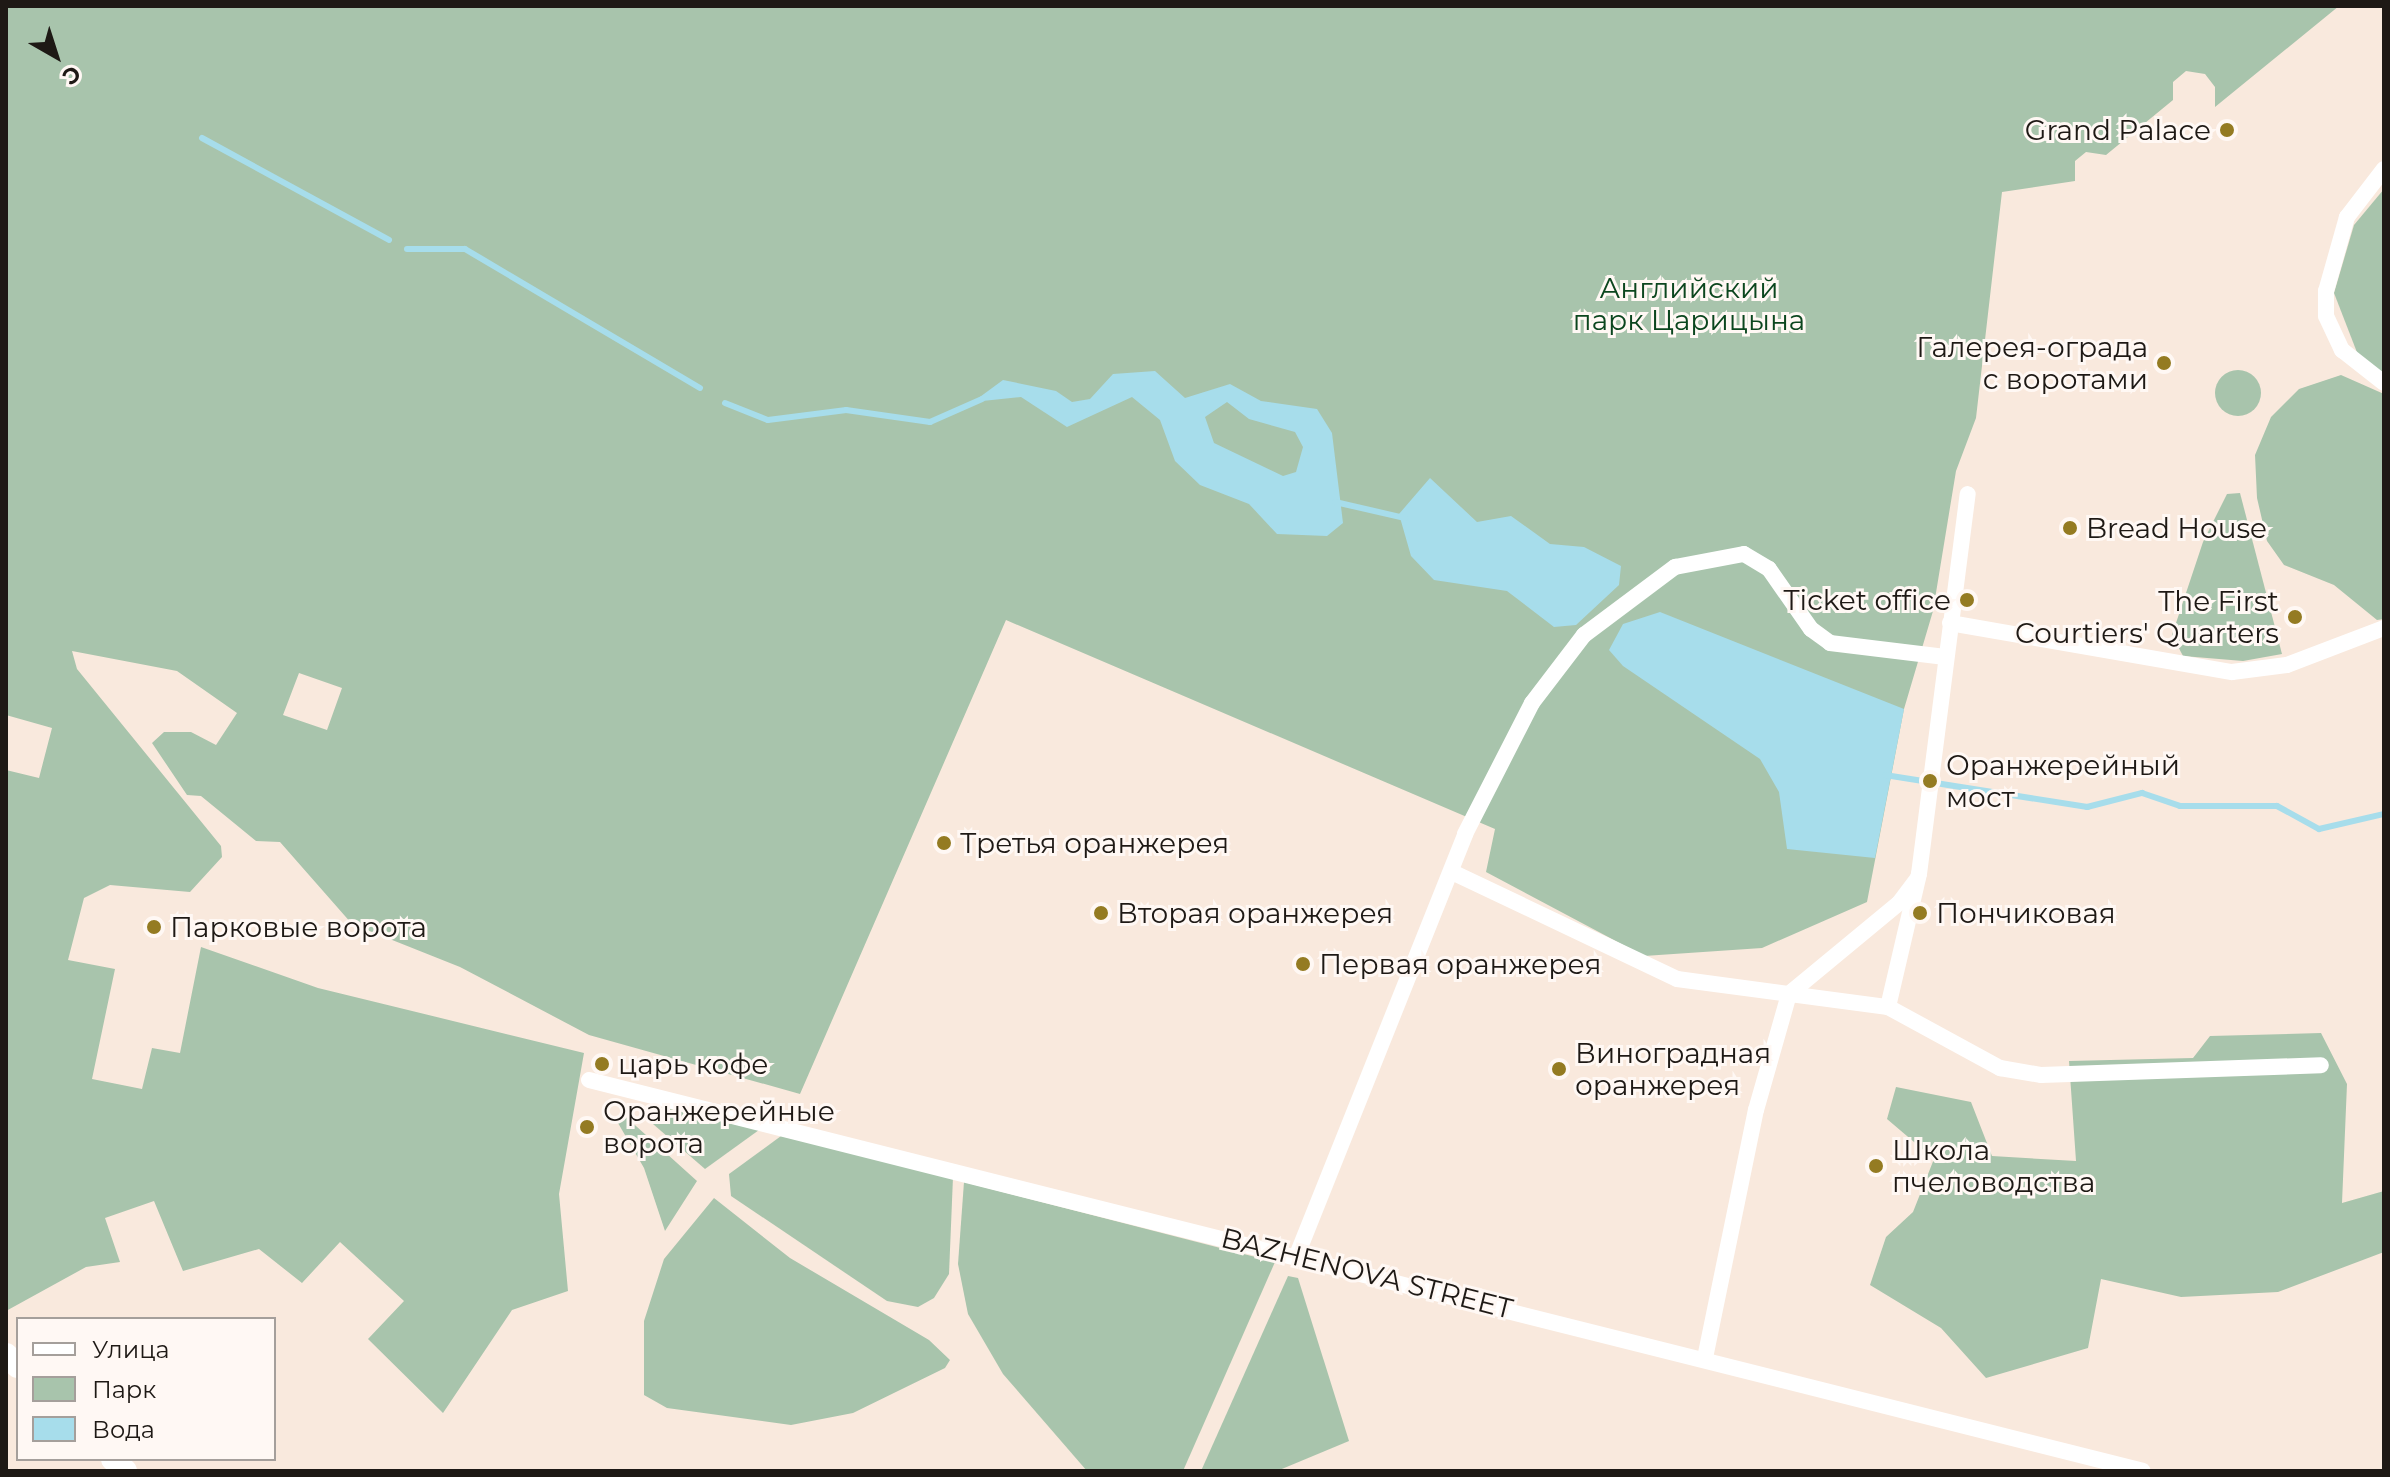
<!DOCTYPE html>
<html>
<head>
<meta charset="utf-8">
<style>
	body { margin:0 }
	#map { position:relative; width:2390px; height:1477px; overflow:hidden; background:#f9e9dd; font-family:Montserrat,sans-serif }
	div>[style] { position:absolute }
	.green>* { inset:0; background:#a8c4ac }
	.round { border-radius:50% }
	.water>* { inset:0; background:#a7ddeb }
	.stream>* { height:6px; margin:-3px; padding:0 3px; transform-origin:3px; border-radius:3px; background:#a7ddeb }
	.street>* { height:16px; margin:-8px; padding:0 8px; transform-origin:8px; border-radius:8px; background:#fff }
	.secondary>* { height:24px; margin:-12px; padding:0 12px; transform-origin:12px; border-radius:12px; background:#fff }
	.dots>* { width:22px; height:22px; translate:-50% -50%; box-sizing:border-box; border:4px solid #fff8f4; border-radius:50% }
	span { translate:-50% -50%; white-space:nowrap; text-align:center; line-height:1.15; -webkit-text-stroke:6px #fff8f4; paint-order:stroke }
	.poi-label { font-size:28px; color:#1e1915 }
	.right { translate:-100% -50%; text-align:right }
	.left { translate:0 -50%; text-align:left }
	.park-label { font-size:28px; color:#0b461e }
	.street-label { font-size:28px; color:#1e1915 }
	.frame { position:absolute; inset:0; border:8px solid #1e1915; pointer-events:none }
	.legend { position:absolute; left:16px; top:1317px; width:260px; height:144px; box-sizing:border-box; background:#fff8f4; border:2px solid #a59f9b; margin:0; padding:10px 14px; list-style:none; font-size:24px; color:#1e1915 }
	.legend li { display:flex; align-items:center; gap:16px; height:40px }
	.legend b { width:40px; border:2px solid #a59f9b }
	.north { position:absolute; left:16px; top:16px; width:80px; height:80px; -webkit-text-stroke:6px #fff8f4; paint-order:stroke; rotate:141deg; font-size:22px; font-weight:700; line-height:32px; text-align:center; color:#1e1915 }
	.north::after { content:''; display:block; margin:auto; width:28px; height:36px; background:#1e1915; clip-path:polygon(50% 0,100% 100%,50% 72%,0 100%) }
</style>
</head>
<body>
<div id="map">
	<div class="green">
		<i style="clip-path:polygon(evenodd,6px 6px,2339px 6px,2215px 107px,2215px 87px,2205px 74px,2186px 71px,2173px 82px,2173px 100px,2106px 155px,2086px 152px,2075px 161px,2075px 181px,2002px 192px,1976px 418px,1956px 471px,1933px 611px,1904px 709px,1867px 902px,1762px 948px,1644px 956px,1486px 872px,1495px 829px,1006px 620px,800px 1094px,589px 1035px,460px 967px,352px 924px,280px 842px,256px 841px,201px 796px,187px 795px,152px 743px,164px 732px,191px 732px,216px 745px,237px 713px,177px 671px,72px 651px,77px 669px,221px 846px,222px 857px,190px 892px,110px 885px,84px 898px,68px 960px,115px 969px,92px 1079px,142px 1089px,152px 1048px,180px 1053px,201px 947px,318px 988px,584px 1053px,559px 1194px,568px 1291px,512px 1310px,443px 1413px,368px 1339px,404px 1301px,340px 1242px,302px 1283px,259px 1249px,183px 1271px,154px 1201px,105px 1218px,120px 1262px,86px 1267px,6px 1311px,6px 770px,39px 778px,52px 728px,6px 715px,6px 6px,299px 673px,342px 688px,327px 730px,283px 715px,299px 673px)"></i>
		<i style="clip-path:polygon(2384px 189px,2384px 377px,2358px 355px,2334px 293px,2354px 225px)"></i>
		<i class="round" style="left:2215px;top:370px;width:46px;height:46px"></i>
		<i style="clip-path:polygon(2341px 375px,2384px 394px,2384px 619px,2377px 620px,2334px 585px,2284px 565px,2267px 541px,2257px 498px,2255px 455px,2271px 417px,2299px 389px)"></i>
		<i style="clip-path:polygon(2240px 493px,2282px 654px,2243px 661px,2183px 656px,2172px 635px,2203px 542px,2227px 494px)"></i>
		<i style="clip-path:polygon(2321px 1033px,2347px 1084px,2342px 1203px,2384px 1191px,2384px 1252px,2278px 1292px,2181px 1297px,2101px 1279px,2088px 1348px,1986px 1378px,1941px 1328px,1870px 1285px,1886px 1237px,1913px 1212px,1934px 1159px,1887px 1119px,1896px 1087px,1971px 1102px,1992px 1156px,2076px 1161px,2069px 1061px,2193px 1058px,2210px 1036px)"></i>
		<i style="clip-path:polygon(661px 1107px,759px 1130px,705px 1169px,653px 1124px)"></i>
		<i style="clip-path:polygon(626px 1117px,697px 1181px,665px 1231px,644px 1168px,618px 1123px)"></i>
		<i style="clip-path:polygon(781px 1136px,953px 1177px,949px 1274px,934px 1298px,918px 1307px,887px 1301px,731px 1196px,729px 1174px)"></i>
		<i style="clip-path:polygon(964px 1182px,1275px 1262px,1183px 1471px,1087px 1471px,1003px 1374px,968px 1314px,958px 1264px)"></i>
		<i style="clip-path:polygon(714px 1198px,790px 1258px,929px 1340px,950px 1360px,945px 1368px,853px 1413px,791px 1425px,667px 1408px,644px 1395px,644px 1321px,664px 1259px)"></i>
		<i style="clip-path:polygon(1288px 1276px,1298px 1278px,1349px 1441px,1277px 1471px,1201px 1471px)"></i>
	</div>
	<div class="water">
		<i style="clip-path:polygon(evenodd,1155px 371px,1185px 398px,1230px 384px,1261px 401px,1317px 409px,1332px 433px,1343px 523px,1327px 536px,1277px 534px,1249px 504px,1200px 485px,1175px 461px,1160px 420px,1132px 397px,1067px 427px,1021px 397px,973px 402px,1003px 380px,1056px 391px,1072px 402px,1090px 399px,1113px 374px,1155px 371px,1227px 402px,1249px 419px,1295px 432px,1303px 447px,1296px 472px,1283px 476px,1214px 443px,1205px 417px,1227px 402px)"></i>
		<i style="clip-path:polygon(1430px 478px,1477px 522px,1511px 516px,1550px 544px,1584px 547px,1621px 566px,1619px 585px,1576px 625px,1554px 627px,1507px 591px,1434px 580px,1411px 556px,1399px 514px)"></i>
		<i style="clip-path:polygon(1660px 612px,1904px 709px,1875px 858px,1787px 849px,1779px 792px,1760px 759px,1623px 666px,1609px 650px,1623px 624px)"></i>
	</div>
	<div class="stream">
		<i style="left:202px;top:138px;width:213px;rotate:28.6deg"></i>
		<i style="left:407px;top:249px;width:58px"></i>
		<i style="left:465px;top:249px;width:273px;rotate:30.6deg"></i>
		<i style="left:725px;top:403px;width:46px;rotate:21.6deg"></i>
		<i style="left:768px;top:420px;width:79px;rotate:-7.3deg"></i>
		<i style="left:846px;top:410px;width:85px;rotate:8.1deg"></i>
		<i style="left:930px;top:422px;width:57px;rotate:-23.9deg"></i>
		<i style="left:1335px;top:502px;width:72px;rotate:12.9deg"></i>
		<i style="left:1885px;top:775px;width:205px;rotate:9deg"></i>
		<i style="left:2087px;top:807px;width:57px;rotate:-14.3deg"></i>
		<i style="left:2142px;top:793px;width:40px;rotate:18.9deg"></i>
		<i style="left:2180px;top:806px;width:97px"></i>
		<i style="left:2277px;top:806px;width:48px;rotate:28.7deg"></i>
		<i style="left:2319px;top:829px;width:67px;rotate:-13deg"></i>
	</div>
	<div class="street">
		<i style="left:2384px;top:169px;width:61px;rotate:127.6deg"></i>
		<i style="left:2347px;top:217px;width:77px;rotate:105.8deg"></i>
		<i style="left:2326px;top:291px;width:25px;rotate:90deg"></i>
		<i style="left:2326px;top:316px;width:38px;rotate:65deg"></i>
		<i style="left:2342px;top:350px;width:53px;rotate:38.2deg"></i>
		<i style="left:1950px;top:623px;width:286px;rotate:9.9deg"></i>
		<i style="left:2232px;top:672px;width:55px;rotate:-7.3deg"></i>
		<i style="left:2287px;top:665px;width:104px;rotate:-20.9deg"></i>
		<i style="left:1454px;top:873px;width:247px;rotate:25.4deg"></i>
		<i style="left:1677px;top:979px;width:213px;rotate:7.6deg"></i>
		<i style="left:1888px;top:1007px;width:128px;rotate:28.6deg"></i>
		<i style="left:2000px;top:1068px;width:42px;rotate:9.7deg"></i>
		<i style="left:2041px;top:1075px;width:280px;rotate:-2deg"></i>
		<i style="left:1888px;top:1007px;width:137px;rotate:-76.9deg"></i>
		<i style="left:1919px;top:874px;width:383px;rotate:-82.7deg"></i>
		<i style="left:589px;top:1080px;width:1602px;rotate:14.12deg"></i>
		<i style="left:1297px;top:1255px;width:453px;rotate:-68.2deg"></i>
		<i style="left:1465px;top:834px;width:147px;rotate:-62.9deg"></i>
		<i style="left:1532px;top:703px;width:86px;rotate:-52.6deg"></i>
		<i style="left:1584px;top:635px;width:114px;rotate:-36.8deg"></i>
		<i style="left:1675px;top:567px;width:70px;rotate:-10.7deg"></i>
		<i style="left:1744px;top:554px;width:29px;rotate:31deg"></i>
		<i style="left:1769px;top:569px;width:73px;rotate:55deg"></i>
		<i style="left:1811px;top:629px;width:24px;rotate:36deg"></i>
		<i style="left:1830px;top:643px;width:116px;rotate:6.9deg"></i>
		<i style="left:1705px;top:1358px;width:253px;rotate:-78.4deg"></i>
		<i style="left:1756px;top:1110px;width:121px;rotate:-74.1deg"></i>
		<i style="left:1789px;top:994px;width:143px;rotate:-39.6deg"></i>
		<i style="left:1899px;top:903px;width:31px;rotate:-53deg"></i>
	</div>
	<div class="secondary">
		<i style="left:6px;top:1355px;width:16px;rotate:43deg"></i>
		<i style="left:113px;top:1459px;width:17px;rotate:45deg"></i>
	</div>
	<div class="dots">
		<i style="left:2227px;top:130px;background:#947b22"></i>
		<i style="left:2164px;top:363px;background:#947b22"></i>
		<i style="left:2070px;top:528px;background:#947b22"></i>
		<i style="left:1967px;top:600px;background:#947b22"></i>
		<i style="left:2295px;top:617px;background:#947b22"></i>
		<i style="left:1930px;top:781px;background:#947b22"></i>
		<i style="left:944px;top:843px;background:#947b22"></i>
		<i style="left:1101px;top:913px;background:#947b22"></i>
		<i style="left:1920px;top:913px;background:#947b22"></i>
		<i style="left:154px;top:927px;background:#947b22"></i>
		<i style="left:1303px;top:964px;background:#947b22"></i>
		<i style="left:602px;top:1064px;background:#947b22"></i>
		<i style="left:1559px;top:1069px;background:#947b22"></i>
		<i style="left:587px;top:1127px;background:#947b22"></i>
		<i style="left:1876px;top:1166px;background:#947b22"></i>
	</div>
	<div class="poi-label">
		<span class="right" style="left:2211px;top:130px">Grand Palace</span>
		<span class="right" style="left:2148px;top:363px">Галерея-ограда<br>с воротами</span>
		<span class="left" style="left:2086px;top:528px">Bread House</span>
		<span class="right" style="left:1951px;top:600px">Ticket office</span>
		<span class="right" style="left:2279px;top:617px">The First<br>Courtiers' Quarters</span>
		<span class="left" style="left:1946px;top:781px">Оранжерейный<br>мост</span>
		<span class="left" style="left:960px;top:843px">Третья оранжерея</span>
		<span class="left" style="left:1117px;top:913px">Вторая оранжерея</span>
		<span class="left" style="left:1936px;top:913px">Пончиковая</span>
		<span class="left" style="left:170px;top:927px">Парковые ворота</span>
		<span class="left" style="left:1319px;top:964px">Первая оранжерея</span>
		<span class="left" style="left:1575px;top:1069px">Виноградная<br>оранжерея</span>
		<span class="left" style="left:618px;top:1064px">царь кофе</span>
		<span class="left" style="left:603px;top:1127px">Оранжерейные<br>ворота</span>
		<span class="left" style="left:1892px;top:1166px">Школа<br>пчеловодства</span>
	</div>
	<div class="park-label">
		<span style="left:1689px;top:304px">Английский<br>парк Царицына</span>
	</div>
	<div class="street-label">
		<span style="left:1367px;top:1273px;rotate:14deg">BAZHENOVA STREET</span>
	</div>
	<div class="frame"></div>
	<ul class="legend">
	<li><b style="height:10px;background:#fff"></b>Улица</li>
	<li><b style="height:22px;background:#a8c4ac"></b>Парк</li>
	<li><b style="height:22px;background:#a7ddeb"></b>Вода</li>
	</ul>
	<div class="north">С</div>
</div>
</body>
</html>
